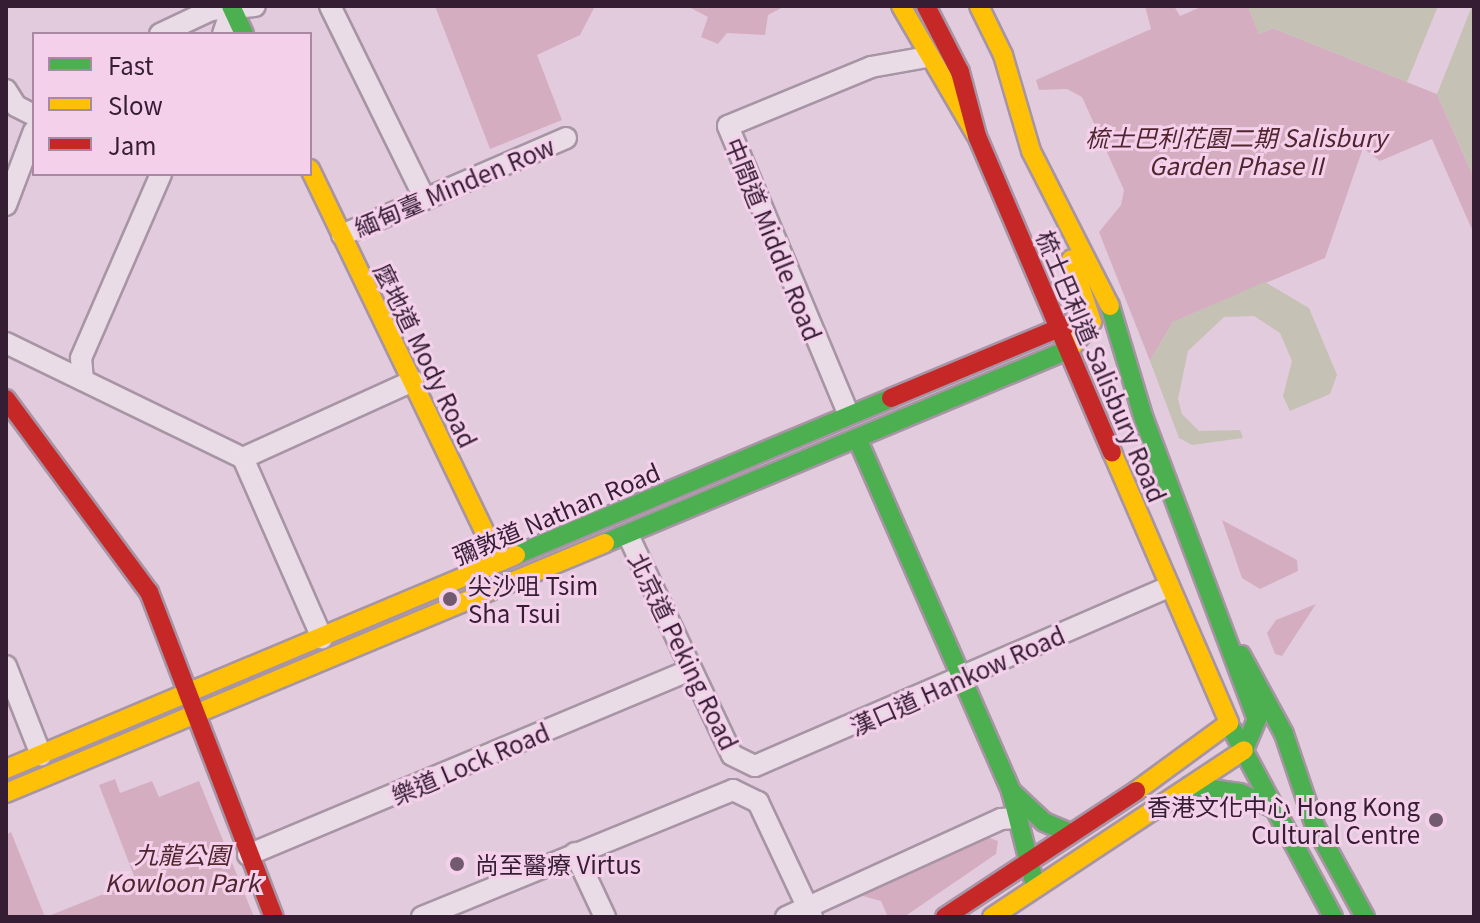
<!DOCTYPE html>
<html>
<head>
<meta charset="utf-8">
<style>
	body { margin:0 }
	#map { position:relative; width:1480px; height:923px; overflow:hidden; background:#e2cbdd; font-family:Georgia,"Noto Sans TC",serif }
	div>[style] { position:absolute }
	.green>* { inset:0; background:#d4aec0 }
	.water>* { inset:0; background:#c5c2b5 }
	.pier>* { inset:0; background:#e2cbdd }
	.roads { filter:drop-shadow(2px 0 #a794a4) drop-shadow(-2px 0 #a794a4) drop-shadow(0 2px #a794a4) drop-shadow(0 -2px #a794a4) }
	.street>* { height:20px; margin:-10px; padding:0 10px; transform-origin:10px; border-radius:10px; background:#eadce7 }
	.fast>* { height:18px; margin:-9px; padding:0 9px; transform-origin:9px; border-radius:9px; background:#4caf50 }
	.slow>* { height:18px; margin:-9px; padding:0 9px; transform-origin:9px; border-radius:9px; background:#ffc107 }
	.jam>* { height:18px; margin:-9px; padding:0 9px; transform-origin:9px; border-radius:9px; background:#c62828 }
	.dots>* { width:22px; height:22px; translate:-50% -50%; box-sizing:border-box; border:4px solid #f4d0eb; border-radius:50% }
	span { translate:-50% -50%; white-space:nowrap; text-align:center; line-height:1.15; -webkit-text-stroke:6px #f4d0eb; paint-order:stroke }
	.park-label { font-size:24px; color:#50252e; font-style:italic }
	.street-label { font-size:24px; color:#351d34 }
	.poi-label { font-size:24px; color:#351d34 }
	.left { translate:0 -50%; text-align:left }
	.right { translate:-100% -50%; text-align:right }
	.frame { position:absolute; inset:0; border:8px solid #351d34; pointer-events:none }
	.legend { position:absolute; left:32px; top:32px; width:280px; height:144px; box-sizing:border-box; background:#f4d0eb; border:2px solid #a888a2; margin:0; padding:10px 14px; list-style:none; font-size:24px; color:#351d34 }
	.legend li { display:flex; align-items:center; gap:16px; height:40px }
	.legend b { width:40px; border:2px solid #a888a2 }
</style>
</head>
<body>
<div id="map">
	<div class="green">
		<i style="clip-path:polygon(435px 6px,595px 6px,580px 35px,537px 55px,562px 120px,490px 149px)"></i>
		<i style="clip-path:polygon(687px 6px,785px 6px,768px 15px,765px 35px,727px 33px,718px 44px,701px 37px,708px 17px)"></i>
		<i style="clip-path:polygon(1145px 6px,1174px 6px,1180px 16px,1203px 6px,1248px 6px,1259px 34px,1273px 28px,1437px 94px,1474px 178px,1474px 234px,1432px 139px,1380px 161px,1363px 148px,1325px 258px,1173px 322px,1150px 361px,1099px 232px,1121px 205px,1124px 190px,1082px 97px,1067px 89px,1039px 90px,1036px 80px,1151px 29px)"></i>
		<i style="clip-path:polygon(1222px 520px,1297px 560px,1298px 571px,1260px 589px,1242px 578px)"></i>
		<i style="clip-path:polygon(1316px 604px,1282px 656px,1275px 654px,1267px 633px,1276px 620px)"></i>
		<i style="clip-path:polygon(115px 779px,120px 793px,152px 781px,159px 797px,199px 781px,254px 917px,46px 917px,136px 881px,99px 785px)"></i>
		<i style="clip-path:polygon(11px 832px,45px 917px,6px 917px,6px 835px)"></i>
		<i style="clip-path:polygon(987px 837px,998px 841px,996px 854px,904px 917px,888px 917px,881px 901px,859px 895px)"></i>
	</div>
	<div class="water">
		<i style="clip-path:polygon(1248px 6px,1474px 6px,1474px 178px,1437px 94px,1273px 28px,1259px 34px)"></i>
		<i style="clip-path:polygon(1265px 282px,1309px 308px,1337px 375px,1330px 394px,1290px 411px,1283px 396px,1292px 361px,1280px 333px,1254px 316px,1224px 317px,1188px 351px,1178px 399px,1182px 414px,1199px 431px,1240px 430px,1243px 438px,1192px 445px,1179px 438px,1150px 361px,1173px 322px)"></i>
	</div>
	<div class="pier">
		<i style="clip-path:polygon(1438px 6px,1472px 6px,1437px 94px,1407px 82px)"></i>
	</div>
	<div class="roads">
		<div class="street">
			<i style="left:330px;top:6px;width:213px;rotate:63.8deg"></i>
			<i style="left:160px;top:34px;width:56px;rotate:-25.2deg"></i>
			<i style="left:211px;top:10px;width:44px;rotate:-5.2deg"></i>
			<i style="left:223px;top:34px;width:28px;rotate:-71deg"></i>
			<i style="left:6px;top:90px;width:19px;rotate:58deg"></i>
			<i style="left:16px;top:106px;width:20px;rotate:27deg"></i>
			<i style="left:6px;top:205px;width:79px;rotate:-69.3deg"></i>
			<i style="left:342px;top:235px;width:244px;rotate:-23.4deg"></i>
			<i style="left:6px;top:343px;width:263px;rotate:25.9deg"></i>
			<i style="left:243px;top:458px;width:197px;rotate:66.3deg"></i>
			<i style="left:83px;top:380px;width:22px;rotate:-95deg"></i>
			<i style="left:81px;top:358px;width:201px;rotate:-66.5deg"></i>
			<i style="left:848px;top:413px;width:311px;rotate:-112.7deg"></i>
			<i style="left:728px;top:126px;width:155px;rotate:-22.4deg"></i>
			<i style="left:871px;top:67px;width:57px;rotate:-10.1deg"></i>
			<i style="left:243px;top:458px;width:187px;rotate:-24.4deg"></i>
			<i style="left:628px;top:535px;width:243px;rotate:64.7deg"></i>
			<i style="left:732px;top:755px;width:25px;rotate:26deg"></i>
			<i style="left:755px;top:766px;width:451px;rotate:-23.4deg"></i>
			<i style="left:6px;top:666px;width:96px;rotate:68.5deg"></i>
			<i style="left:575px;top:853px;width:71px;rotate:64.9deg"></i>
			<i style="left:248px;top:855px;width:480px;rotate:-22.7deg"></i>
			<i style="left:422px;top:917px;width:336px;rotate:-22.2deg"></i>
			<i style="left:733px;top:790px;width:28px;rotate:26deg"></i>
			<i style="left:758px;top:802px;width:127px;rotate:64.8deg"></i>
			<i style="left:786px;top:917px;width:236px;rotate:-24.5deg"></i>
			<i style="left:1001px;top:819px;width:15px;rotate:-4deg"></i>
		</div>
		<div class="fast">
			<i style="left:231px;top:6px;width:31px;rotate:65deg"></i>
			<i style="left:1110px;top:306px;width:118px;rotate:73.3deg"></i>
			<i style="left:1144px;top:419px;width:321px;rotate:69.4deg"></i>
			<i style="left:1257px;top:719px;width:34px;rotate:113deg"></i>
			<i style="left:857px;top:438px;width:385px;rotate:66.4deg"></i>
			<i style="left:1011px;top:791px;width:93px;rotate:75.7deg"></i>
			<i style="left:605px;top:543px;width:504px;rotate:-22.65deg"></i>
			<i style="left:516px;top:555px;width:407px;rotate:-22.7deg"></i>
			<i style="left:1241px;top:655px;width:90px;rotate:61.4deg"></i>
			<i style="left:1284px;top:734px;width:97px;rotate:71.4deg"></i>
			<i style="left:1315px;top:826px;width:104px;rotate:61.2deg"></i>
			<i style="left:1233px;top:731px;width:211px;rotate:61.7deg"></i>
			<i style="left:1190px;top:786px;width:50px;rotate:8deg"></i>
			<i style="left:1240px;top:793px;width:35px;rotate:24deg"></i>
			<i style="left:1011px;top:791px;width:45px;rotate:43.2deg"></i>
			<i style="left:1044px;top:822px;width:26px;rotate:23deg"></i>
		</div>
		<div class="slow">
			<i style="left:901px;top:6px;width:149px;rotate:59.8deg"></i>
			<i style="left:979px;top:6px;width:55px;rotate:63.9deg"></i>
			<i style="left:1003px;top:55px;width:100px;rotate:73.7deg"></i>
			<i style="left:1031px;top:151px;width:174px;rotate:63deg"></i>
			<i style="left:310px;top:169px;width:436px;rotate:64.3deg"></i>
			<i style="left:1070px;top:349px;width:35px;rotate:-51deg"></i>
			<i style="left:1092px;top:322px;width:66px;rotate:-108.4deg"></i>
			<i style="left:1112px;top:452px;width:295px;rotate:66.6deg"></i>
			<i style="left:1229px;top:723px;width:115px;rotate:143.8deg"></i>
			<i style="left:6px;top:769px;width:553px;rotate:-22.76deg"></i>
			<i style="left:6px;top:793px;width:649px;rotate:-22.65deg"></i>
			<i style="left:992px;top:917px;width:302px;rotate:-33.5deg"></i>
		</div>
		<div class="jam">
			<i style="left:926px;top:6px;width:74px;rotate:62.7deg"></i>
			<i style="left:960px;top:72px;width:66px;rotate:75.1deg"></i>
			<i style="left:977px;top:136px;width:344px;rotate:66.9deg"></i>
			<i style="left:891px;top:398px;width:203px;rotate:-22.6deg"></i>
			<i style="left:6px;top:399px;width:240px;rotate:53.5deg"></i>
			<i style="left:149px;top:592px;width:348px;rotate:69deg"></i>
			<i style="left:945px;top:917px;width:229px;rotate:-33.4deg"></i>
		</div>
	</div>
	<div class="dots">
		<i style="left:450px;top:599px;background:#725a6f"></i>
		<i style="left:1436px;top:820px;background:#725a6f"></i>
		<i style="left:457px;top:864px;background:#725a6f"></i>
	</div>
	<div class="park-label">
		<span style="left:1236px;top:151px">梳士巴利花園二期 Salisbury<br>Garden Phase II</span>
		<span style="left:182px;top:868px">九龍公園<br>Kowloon Park</span>
	</div>
	<div class="street-label">
		<span style="left:454px;top:186px;rotate:-23deg">緬甸臺 Minden Row</span>
		<span style="left:774px;top:239px;rotate:68deg">中間道 Middle Road</span>
		<span style="left:426px;top:355px;rotate:64deg">麼地道 Mody Road</span>
		<span style="left:1102px;top:366px;rotate:67deg">梳士巴利道 Salisbury Road</span>
		<span style="left:556px;top:513px;rotate:-23deg">彌敦道 Nathan Road</span>
		<span style="left:684px;top:651px;rotate:64deg">北京道 Peking Road</span>
		<span style="left:957px;top:680px;rotate:-24deg">漢口道 Hankow Road</span>
		<span style="left:470px;top:763px;rotate:-23deg">樂道 Lock Road</span>
	</div>
	<div class="poi-label">
		<span class="left" style="left:468px;top:599px">尖沙咀 Tsim<br>Sha Tsui</span>
		<span class="right" style="left:1420px;top:820px">香港文化中心 Hong Kong<br>Cultural Centre</span>
		<span class="left" style="left:475px;top:864px">尚至醫療 Virtus</span>
	</div>
	<div class="frame"></div>
	<ul class="legend">
	<li><b style="height:10px;background:#4caf50"></b>Fast</li>
	<li><b style="height:10px;background:#ffc107"></b>Slow</li>
	<li><b style="height:10px;background:#c62828"></b>Jam</li>
	</ul>
</div>
</body>
</html>
